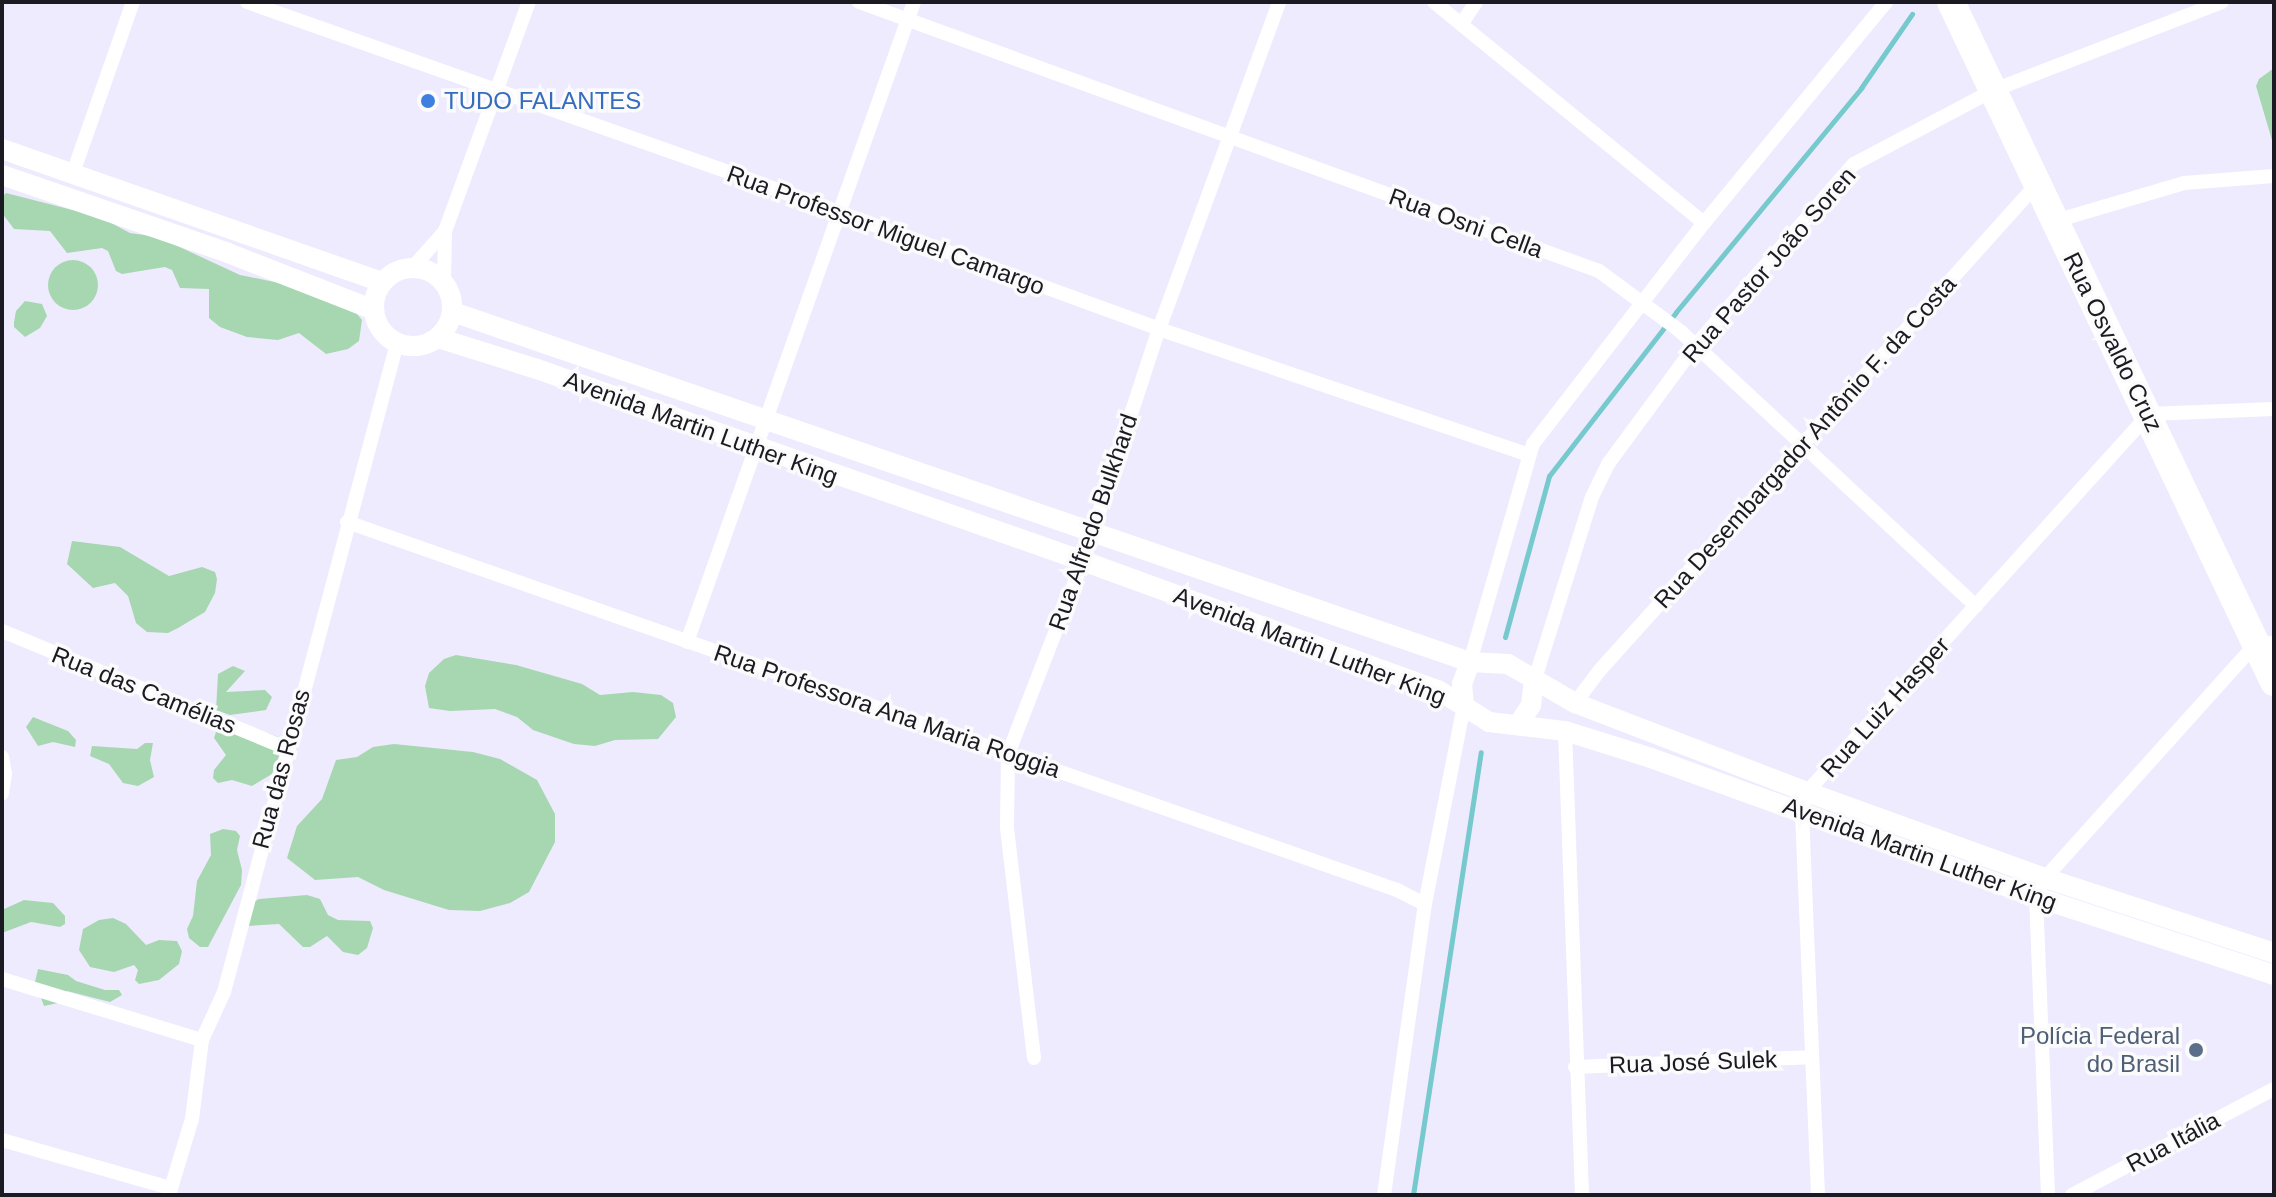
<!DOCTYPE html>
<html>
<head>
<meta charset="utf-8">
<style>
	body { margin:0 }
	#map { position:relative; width:2276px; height:1197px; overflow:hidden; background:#eeebfe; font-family:Helvetica,sans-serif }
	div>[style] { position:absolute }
	.green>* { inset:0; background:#a7d7b1 }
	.round { border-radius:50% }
	.stream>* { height:5px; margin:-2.5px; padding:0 2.5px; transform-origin:2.5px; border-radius:2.5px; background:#76c9cc }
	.street>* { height:14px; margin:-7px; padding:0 7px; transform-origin:7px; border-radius:7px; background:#fff }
	.secondary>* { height:20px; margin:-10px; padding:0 10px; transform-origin:10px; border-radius:10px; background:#fff }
	.secondary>.ring { margin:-10px; padding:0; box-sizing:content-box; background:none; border:20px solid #fff; border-radius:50% }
	.highway>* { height:28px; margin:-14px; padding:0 14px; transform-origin:14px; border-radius:14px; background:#fff }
	.dots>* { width:22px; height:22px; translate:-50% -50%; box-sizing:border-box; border:4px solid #fbfbfb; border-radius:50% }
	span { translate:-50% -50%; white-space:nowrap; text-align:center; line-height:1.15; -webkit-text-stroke:7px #fbfbfb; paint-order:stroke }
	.shop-label { font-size:24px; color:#366cbe }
	.left { translate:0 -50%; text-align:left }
	.street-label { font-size:24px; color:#1b1a22 }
	.service-label { font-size:24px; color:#4e5e75 }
	.right { translate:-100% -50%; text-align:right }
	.frame { position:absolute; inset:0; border:4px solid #1b1a22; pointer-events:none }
</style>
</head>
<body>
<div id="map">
	<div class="green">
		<i style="clip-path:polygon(2274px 68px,2274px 147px,2256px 86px,2259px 79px)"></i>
		<i style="clip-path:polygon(6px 193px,100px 217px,130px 233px,158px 237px,240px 275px,294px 286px,357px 314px,362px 320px,359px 341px,348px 349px,326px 354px,299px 333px,278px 340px,247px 337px,220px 327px,209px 318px,209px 289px,180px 288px,172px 270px,165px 267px,122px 274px,116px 271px,108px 251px,102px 248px,67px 253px,50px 231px,14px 229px,2px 213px,2px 197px)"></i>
		<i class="round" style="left:48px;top:260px;width:50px;height:50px"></i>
		<i style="clip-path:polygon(25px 301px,42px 304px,47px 316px,40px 328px,25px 337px,14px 327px,14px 322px,16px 311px)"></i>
		<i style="clip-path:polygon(72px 541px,120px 547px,169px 576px,202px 567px,215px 572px,217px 579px,215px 593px,205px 612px,178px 628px,168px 633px,147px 632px,136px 623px,128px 596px,115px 583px,93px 588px,67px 564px)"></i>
		<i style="clip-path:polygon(456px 655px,516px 665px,582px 684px,600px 695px,633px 692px,661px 695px,673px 703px,676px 717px,658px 739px,615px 740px,595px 746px,574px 744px,533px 730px,517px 717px,495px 709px,450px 711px,429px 708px,425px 686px,429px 673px,444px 659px)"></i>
		<i style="clip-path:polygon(233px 666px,245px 671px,226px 692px,265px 690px,272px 697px,266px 710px,230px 715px,216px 710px,218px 674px)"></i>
		<i style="clip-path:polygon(33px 717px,68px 731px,76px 740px,75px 747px,53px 742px,38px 746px,26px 727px)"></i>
		<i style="clip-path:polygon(216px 732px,268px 733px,278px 737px,281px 751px,272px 774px,252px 786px,232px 780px,218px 783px,213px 778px,214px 770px,226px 755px,214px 738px)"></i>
		<i style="clip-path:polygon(145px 743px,153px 743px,150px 760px,154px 777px,138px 786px,123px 783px,109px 764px,90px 756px,92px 746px,137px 749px)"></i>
		<i style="clip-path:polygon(394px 744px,473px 752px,500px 759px,537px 780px,555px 814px,555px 842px,529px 892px,510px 903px,480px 911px,449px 910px,384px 890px,358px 877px,315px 880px,287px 858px,297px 826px,322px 799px,336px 760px,357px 757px,373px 747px)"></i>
		<i style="clip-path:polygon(223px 829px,236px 831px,240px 836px,237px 850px,242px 870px,241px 885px,208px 947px,200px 947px,189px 938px,187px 929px,193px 916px,197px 881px,211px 855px,210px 834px)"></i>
		<i style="clip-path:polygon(307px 895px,320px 899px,328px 915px,338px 920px,370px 921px,373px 928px,367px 948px,358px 955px,343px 952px,327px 936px,310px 947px,303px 947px,279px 924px,247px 926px,250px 904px,259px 899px)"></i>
		<i style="clip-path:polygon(24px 900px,53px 903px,65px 916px,65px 924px,60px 927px,31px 922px,2px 933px,2px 910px)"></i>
		<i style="clip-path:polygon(113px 918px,126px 924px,146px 945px,159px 940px,177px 941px,182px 951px,179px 964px,159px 980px,139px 984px,135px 980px,138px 970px,134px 965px,114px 972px,90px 967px,79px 950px,83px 929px,99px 920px)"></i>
		<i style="clip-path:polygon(38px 969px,68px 975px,76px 981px,105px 990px,119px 990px,122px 995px,110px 1002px,67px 991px,58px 1003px,44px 1006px,35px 982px)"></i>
	</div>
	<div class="stream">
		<i style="left:1505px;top:637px;width:167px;rotate:-74.7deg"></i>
		<i style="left:1549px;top:476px;width:207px;rotate:-52.2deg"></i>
		<i style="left:1676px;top:312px;width:291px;rotate:-50.4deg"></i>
		<i style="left:1861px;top:88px;width:90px;rotate:-55.4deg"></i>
		<i style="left:1413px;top:1195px;width:448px;rotate:-81.3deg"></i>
	</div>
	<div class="street">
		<i style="left:247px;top:2px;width:516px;rotate:19.45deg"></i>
		<i style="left:734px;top:174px;width:452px;rotate:20deg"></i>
		<i style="left:1159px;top:329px;width:389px;rotate:18.8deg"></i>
		<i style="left:859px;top:2px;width:787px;rotate:19.98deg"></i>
		<i style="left:1599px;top:271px;width:101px;rotate:36.5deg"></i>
		<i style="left:1680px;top:331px;width:404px;rotate:42.9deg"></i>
		<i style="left:1434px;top:2px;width:349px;rotate:39.3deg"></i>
		<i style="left:1462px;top:23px;width:25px;rotate:-56deg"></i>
		<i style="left:73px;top:173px;width:181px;rotate:-70.7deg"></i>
		<i style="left:2055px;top:221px;width:134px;rotate:-16.4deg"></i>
		<i style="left:2184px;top:183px;width:90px;rotate:-4.4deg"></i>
		<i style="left:413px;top:267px;width:48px;rotate:-48.4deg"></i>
		<i style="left:444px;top:282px;width:51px;rotate:-88.9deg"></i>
		<i style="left:445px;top:231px;width:244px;rotate:-69.9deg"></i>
		<i style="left:347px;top:522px;width:1113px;rotate:19.31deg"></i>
		<i style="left:1397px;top:890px;width:31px;rotate:27deg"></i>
		<i style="left:2px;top:631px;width:307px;rotate:22.4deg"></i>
		<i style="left:687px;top:642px;width:679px;rotate:-70.47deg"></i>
		<i style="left:1470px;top:662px;width:227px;rotate:-73.9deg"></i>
		<i style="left:1533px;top:444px;width:279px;rotate:-52.3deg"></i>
		<i style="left:1704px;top:223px;width:286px;rotate:-50.5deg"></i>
		<i style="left:1534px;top:682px;width:194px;rotate:-72.6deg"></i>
		<i style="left:1592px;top:497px;width:37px;rotate:-64deg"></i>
		<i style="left:1608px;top:464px;width:147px;rotate:-53.6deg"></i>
		<i style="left:1695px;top:346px;width:242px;rotate:-48.9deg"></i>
		<i style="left:1854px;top:164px;width:158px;rotate:-27.9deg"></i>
		<i style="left:1994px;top:90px;width:244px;rotate:-21.1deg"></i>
		<i style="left:1575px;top:703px;width:41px;rotate:-52.9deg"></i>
		<i style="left:1600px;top:670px;width:654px;rotate:-48.04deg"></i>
		<i style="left:1565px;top:731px;width:464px;rotate:87.9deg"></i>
		<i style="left:2px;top:757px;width:17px;rotate:80deg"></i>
		<i style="left:5px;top:774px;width:20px;rotate:99deg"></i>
		<i style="left:2px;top:979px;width:209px;rotate:17deg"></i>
		<i style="left:1034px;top:1058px;width:233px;rotate:-96.7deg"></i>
		<i style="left:1007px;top:827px;width:73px;rotate:-89.2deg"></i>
		<i style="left:1008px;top:754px;width:207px;rotate:-68.8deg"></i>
		<i style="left:1083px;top:561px;width:244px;rotate:-71.9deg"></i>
		<i style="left:1159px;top:329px;width:348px;rotate:-69.8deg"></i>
		<i style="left:1575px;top:1067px;width:235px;rotate:-2.4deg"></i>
		<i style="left:2px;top:1140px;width:176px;rotate:15.9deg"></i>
		<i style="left:169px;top:1195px;width:79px;rotate:-73.2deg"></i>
		<i style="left:192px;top:1119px;width:80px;rotate:-82.8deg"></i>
		<i style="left:202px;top:1040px;width:53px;rotate:-65.4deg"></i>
		<i style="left:224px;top:992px;width:672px;rotate:-75.07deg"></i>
		<i style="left:1384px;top:1195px;width:294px;rotate:-82deg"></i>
		<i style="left:1425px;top:904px;width:202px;rotate:-78.9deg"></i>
		<i style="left:1818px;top:1195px;width:383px;rotate:-92.4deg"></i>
		<i style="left:1802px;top:812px;width:21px;rotate:-76deg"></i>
		<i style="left:1807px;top:792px;width:510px;rotate:-47.86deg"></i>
		<i style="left:2149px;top:414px;width:125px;rotate:-2.3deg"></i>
		<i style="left:2048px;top:1195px;width:298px;rotate:-92.3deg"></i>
		<i style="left:2036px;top:897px;width:21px;rotate:-65deg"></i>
		<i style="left:2045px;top:878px;width:315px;rotate:-48deg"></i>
		<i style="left:2256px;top:644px;width:18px;rotate:-3deg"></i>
		<i style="left:2072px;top:1195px;width:228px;rotate:-27.7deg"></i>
	</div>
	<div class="secondary">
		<i style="left:2px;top:149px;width:403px;rotate:19.3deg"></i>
		<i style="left:2px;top:175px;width:239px;rotate:19deg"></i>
		<i style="left:228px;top:253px;width:157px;rotate:21.3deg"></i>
		<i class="ring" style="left:374px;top:268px;width:58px;height:58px"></i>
		<i style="left:453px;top:312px;width:1076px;rotate:18.99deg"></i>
		<i style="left:1470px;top:662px;width:38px;rotate:3deg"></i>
		<i style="left:1508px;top:664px;width:78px;rotate:30.2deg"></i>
		<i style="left:1575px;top:703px;width:248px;rotate:21deg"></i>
		<i style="left:1807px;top:792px;width:253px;rotate:19.9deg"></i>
		<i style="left:2045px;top:878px;width:241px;rotate:18.1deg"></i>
		<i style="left:438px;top:338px;width:104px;rotate:17.4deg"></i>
		<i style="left:537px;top:369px;width:579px;rotate:19.37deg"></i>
		<i style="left:1083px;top:561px;width:378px;rotate:20deg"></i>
		<i style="left:1438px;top:690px;width:60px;rotate:32.1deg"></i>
		<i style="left:1489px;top:722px;width:77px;rotate:6.8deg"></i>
		<i style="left:1565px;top:731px;width:90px;rotate:17.4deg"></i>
		<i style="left:1651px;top:758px;width:409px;rotate:19.9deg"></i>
		<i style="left:2036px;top:897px;width:250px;rotate:18.1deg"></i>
		<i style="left:1464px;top:706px;width:22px;rotate:-95deg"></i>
		<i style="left:1462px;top:684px;width:23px;rotate:-70deg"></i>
		<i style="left:1519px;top:723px;width:22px;rotate:-56deg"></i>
		<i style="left:1531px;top:705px;width:23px;rotate:-83deg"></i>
	</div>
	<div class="highway">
		<i style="left:1951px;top:2px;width:753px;rotate:64.59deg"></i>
	</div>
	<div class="dots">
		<i style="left:428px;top:101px;background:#3f7fe0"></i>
		<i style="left:2196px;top:1050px;background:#5c6f8a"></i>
	</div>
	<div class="shop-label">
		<span class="left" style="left:444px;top:101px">TUDO FALANTES</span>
	</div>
	<div class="street-label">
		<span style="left:1466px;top:223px;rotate:20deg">Rua Osni Cella</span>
		<span style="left:886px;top:230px;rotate:20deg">Rua Professor Miguel Camargo</span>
		<span style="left:1769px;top:265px;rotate:-49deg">Rua Pastor João Soren</span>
		<span style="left:2113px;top:342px;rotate:64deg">Rua Osvaldo Cruz</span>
		<span style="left:701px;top:428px;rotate:20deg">Avenida Martin Luther King</span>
		<span style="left:1805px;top:442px;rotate:-48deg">Rua Desembargador Antônio F. da Costa</span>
		<span style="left:1093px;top:522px;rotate:-71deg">Rua Alfredo Bulkhard</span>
		<span style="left:1310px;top:646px;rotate:21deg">Avenida Martin Luther King</span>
		<span style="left:144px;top:690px;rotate:22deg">Rua das Camélias</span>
		<span style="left:1885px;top:707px;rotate:-48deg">Rua Luiz Hasper</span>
		<span style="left:887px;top:711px;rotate:19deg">Rua Professora Ana Maria Roggia</span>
		<span style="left:281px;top:769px;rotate:-75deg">Rua das Rosas</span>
		<span style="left:1920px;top:854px;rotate:20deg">Avenida Martin Luther King</span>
		<span style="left:1693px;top:1062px;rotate:-2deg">Rua José Sulek</span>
		<span style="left:2173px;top:1142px;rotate:-28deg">Rua Itália</span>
	</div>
	<div class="service-label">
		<span class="right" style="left:2180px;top:1050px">Polícia Federal<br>do Brasil</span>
	</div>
	<div class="frame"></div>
</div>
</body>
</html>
